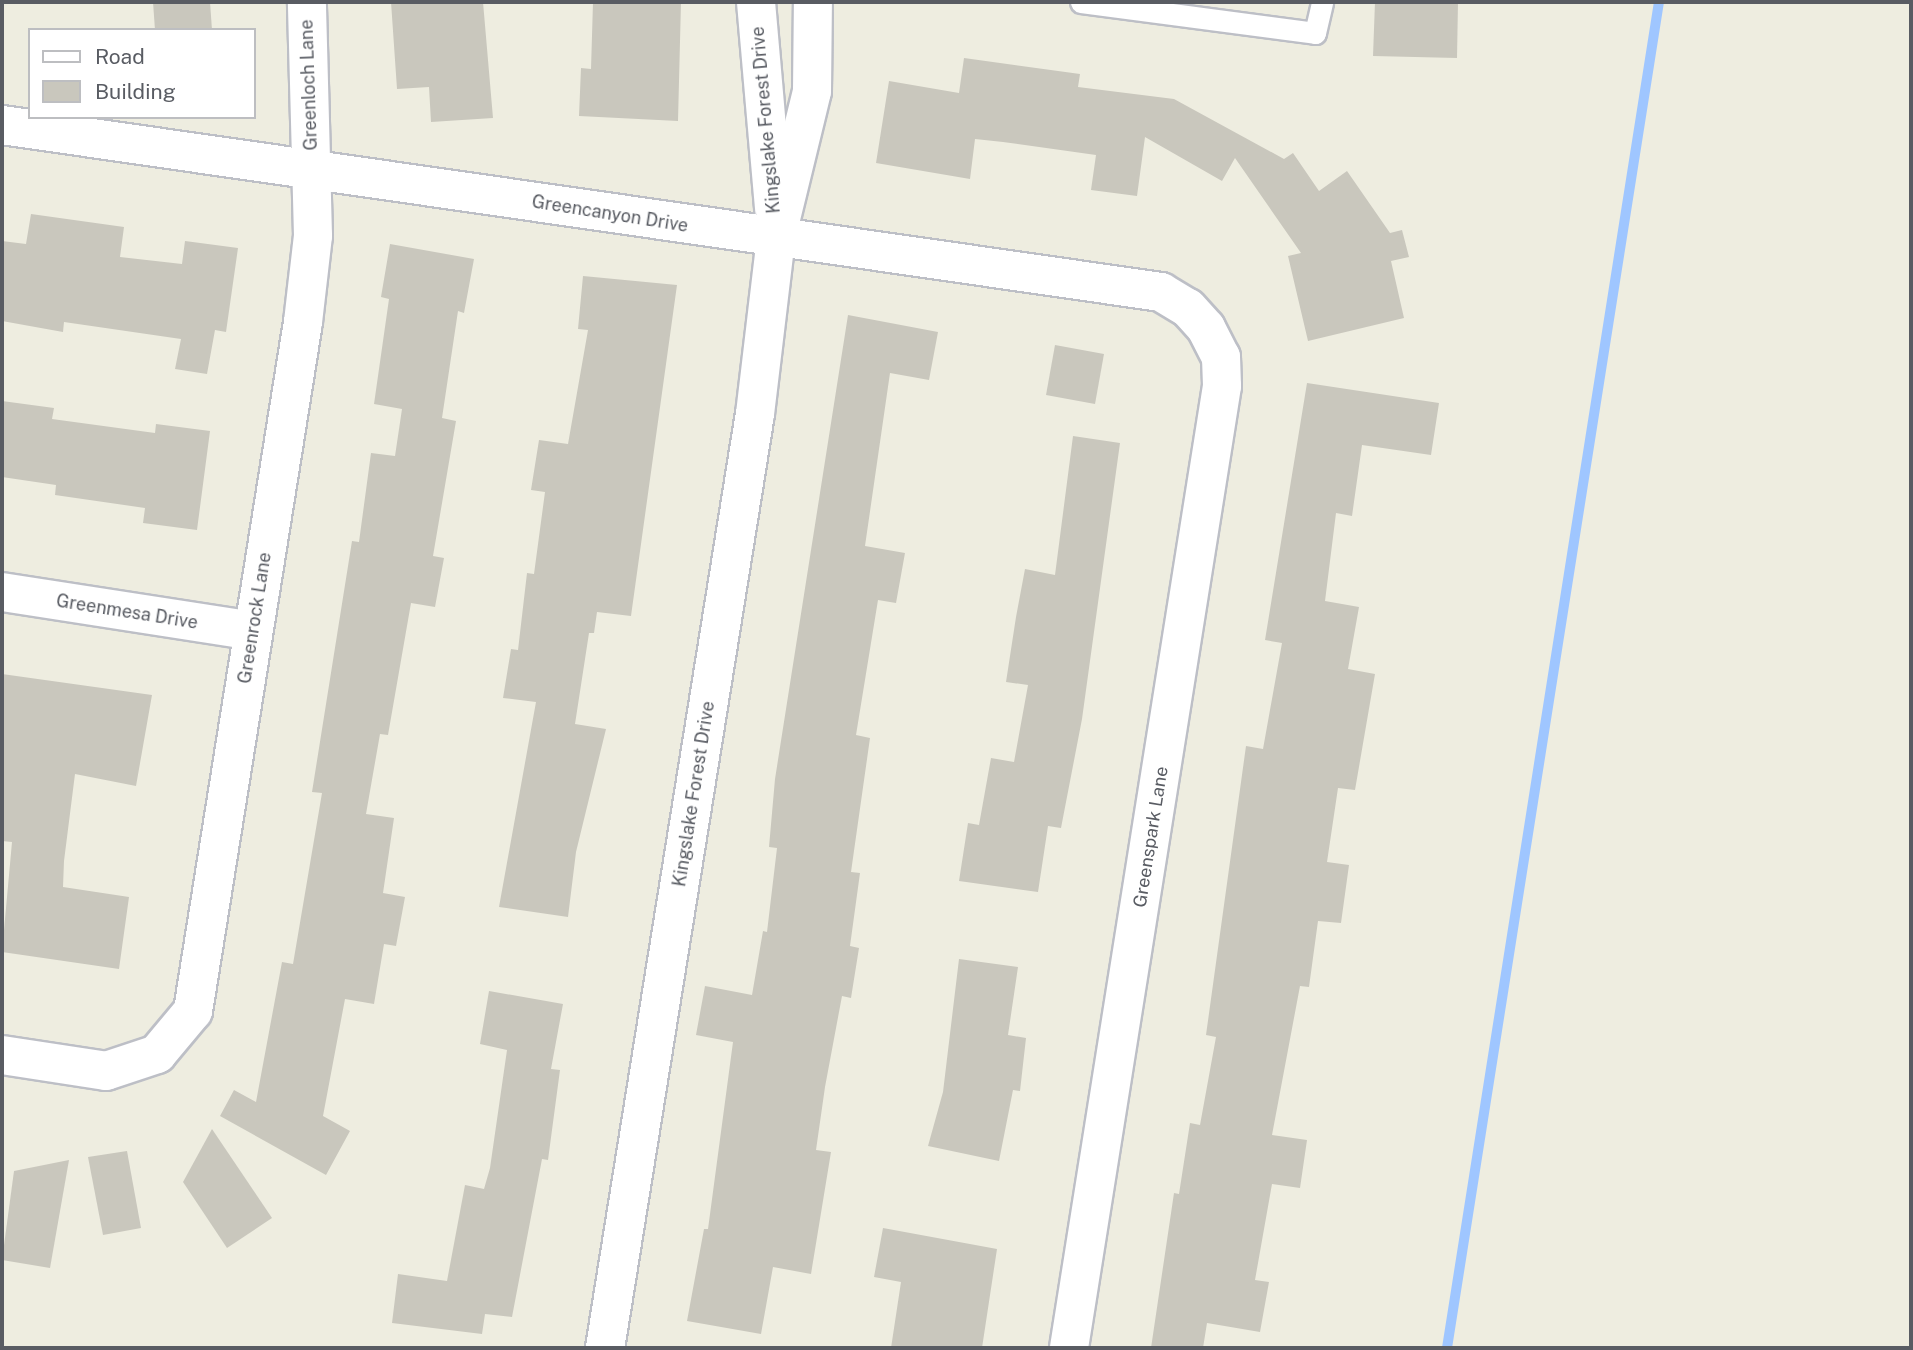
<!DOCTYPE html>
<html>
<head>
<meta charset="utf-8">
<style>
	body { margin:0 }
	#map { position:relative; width:1913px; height:1350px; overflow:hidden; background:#eeede0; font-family:"Public Sans",sans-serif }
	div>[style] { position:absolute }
	.stream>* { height:10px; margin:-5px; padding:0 5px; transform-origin:5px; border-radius:5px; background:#9fc6ff }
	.building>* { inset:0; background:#c9c7bd }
	.roads { filter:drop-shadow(2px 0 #bdbfc6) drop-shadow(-2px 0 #bdbfc6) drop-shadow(0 2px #bdbfc6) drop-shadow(0 -2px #bdbfc6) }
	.service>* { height:21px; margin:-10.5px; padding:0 10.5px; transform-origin:10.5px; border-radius:10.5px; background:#fff }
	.minor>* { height:38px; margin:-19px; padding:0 19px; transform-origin:19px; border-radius:19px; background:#fff }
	span { translate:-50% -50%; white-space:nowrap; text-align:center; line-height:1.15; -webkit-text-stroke:5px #fff; paint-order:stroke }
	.street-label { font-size:18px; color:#595c63 }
	.frame { position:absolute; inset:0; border:4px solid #595c63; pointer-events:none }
	.legend { position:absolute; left:28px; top:28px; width:228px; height:91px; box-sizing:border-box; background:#fff; border:2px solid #bdbec1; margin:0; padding:9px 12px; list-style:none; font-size:21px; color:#595c63 }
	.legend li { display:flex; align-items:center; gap:14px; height:35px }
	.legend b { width:35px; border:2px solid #bdbec1 }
</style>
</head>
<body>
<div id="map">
	<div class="stream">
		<i style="left:1447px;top:1348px;width:1363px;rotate:-81.05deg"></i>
	</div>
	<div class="building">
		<i style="clip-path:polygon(153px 2px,210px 2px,212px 30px,155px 30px)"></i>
		<i style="clip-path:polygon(391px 2px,483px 2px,493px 118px,431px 122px,429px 87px,397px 89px)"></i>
		<i style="clip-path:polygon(593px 2px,681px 2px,678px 121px,579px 116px,581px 68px,591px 69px)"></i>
		<i style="clip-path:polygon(1375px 2px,1458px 2px,1457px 58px,1373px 56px)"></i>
		<i style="clip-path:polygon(964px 58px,1080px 74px,1078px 87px,1174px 99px,1284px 159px,1293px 153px,1319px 191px,1347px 171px,1390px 233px,1402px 230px,1409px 257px,1391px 261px,1404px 318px,1308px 341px,1288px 256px,1301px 253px,1235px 158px,1222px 181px,1145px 137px,1137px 196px,1091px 190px,1096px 155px,1003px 142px,975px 139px,970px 179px,876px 163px,889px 81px,959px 93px)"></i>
		<i style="clip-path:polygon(31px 214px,124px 227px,120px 257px,182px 264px,185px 241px,238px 248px,226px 332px,215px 330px,207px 374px,175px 369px,181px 339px,64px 322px,63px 332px,2px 321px,2px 241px,26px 244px)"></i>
		<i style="clip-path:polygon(390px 244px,474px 259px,464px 313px,458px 311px,442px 418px,456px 421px,433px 556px,444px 558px,435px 607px,411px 603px,388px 735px,380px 734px,366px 814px,394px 818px,383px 893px,405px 897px,396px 946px,384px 944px,374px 1004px,345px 999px,323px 1116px,350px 1131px,326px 1175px,220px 1116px,234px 1090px,256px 1102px,282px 962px,293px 964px,322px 793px,312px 792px,352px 541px,359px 542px,371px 453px,395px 456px,402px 409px,374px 404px,389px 299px,381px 297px)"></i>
		<i style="clip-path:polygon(583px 276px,677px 285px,631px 616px,597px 612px,594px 633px,589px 633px,575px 724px,606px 729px,576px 852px,568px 917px,499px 907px,536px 702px,503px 698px,511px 649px,518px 650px,527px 573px,534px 574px,545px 492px,531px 490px,539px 440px,568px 444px,588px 330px,578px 329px)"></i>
		<i style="clip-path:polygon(848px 315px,938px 332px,929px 380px,890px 373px,865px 546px,905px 553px,896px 603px,878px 600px,856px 735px,870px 738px,851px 872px,860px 873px,850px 946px,859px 948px,851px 998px,842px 996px,825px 1087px,816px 1150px,831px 1152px,811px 1274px,773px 1267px,761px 1334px,687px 1321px,704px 1229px,708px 1229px,733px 1042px,696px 1035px,705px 986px,752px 995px,763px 931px,767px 932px,777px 848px,769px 847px,775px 779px)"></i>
		<i style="clip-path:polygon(1055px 345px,1104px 354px,1095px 404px,1046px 395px)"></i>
		<i style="clip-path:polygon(1307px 383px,1439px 403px,1431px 455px,1362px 445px,1352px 516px,1336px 513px,1325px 601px,1359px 607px,1348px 669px,1375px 674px,1355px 790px,1338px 788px,1327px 862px,1349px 865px,1341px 923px,1318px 921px,1309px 987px,1300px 986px,1272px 1135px,1307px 1140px,1300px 1188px,1272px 1184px,1255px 1280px,1269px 1282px,1260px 1332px,1207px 1323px,1203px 1348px,1151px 1348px,1174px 1193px,1179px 1194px,1190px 1123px,1200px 1125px,1216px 1037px,1206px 1035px,1246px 746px,1263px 749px,1282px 643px,1265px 640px)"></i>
		<i style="clip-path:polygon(2px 401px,54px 408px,52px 419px,155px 433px,156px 424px,210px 431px,197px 530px,143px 523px,145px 508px,55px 495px,56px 485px,2px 477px)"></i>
		<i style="clip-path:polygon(1073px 436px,1120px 443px,1082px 719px,1061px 828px,1048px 826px,1038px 892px,959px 881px,968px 823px,979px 825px,991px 758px,1014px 762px,1028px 685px,1006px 682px,1016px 617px,1025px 569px,1055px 575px)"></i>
		<i style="clip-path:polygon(2px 674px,152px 695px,136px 786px,75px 774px,64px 861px,63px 887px,129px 897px,119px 969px,2px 952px,12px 842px,2px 841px)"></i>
		<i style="clip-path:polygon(959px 959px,1018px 967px,1008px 1035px,1026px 1038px,1020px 1091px,1013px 1090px,999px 1161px,928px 1146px,943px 1092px)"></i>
		<i style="clip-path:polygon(489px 991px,563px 1004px,551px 1069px,560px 1070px,548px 1160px,542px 1159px,512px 1317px,485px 1314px,482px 1334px,392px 1323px,398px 1274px,447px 1281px,465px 1185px,484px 1189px,490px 1168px,507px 1050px,480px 1044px)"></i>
		<i style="clip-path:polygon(212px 1129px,272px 1218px,227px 1248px,183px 1182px)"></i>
		<i style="clip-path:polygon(127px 1151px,141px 1228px,103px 1235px,88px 1157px)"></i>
		<i style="clip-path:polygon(69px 1160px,50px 1268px,2px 1260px,14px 1171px)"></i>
		<i style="clip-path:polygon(883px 1228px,997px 1249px,982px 1348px,891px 1348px,901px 1282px,874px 1277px)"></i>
	</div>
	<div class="roads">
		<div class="service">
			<i style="left:1081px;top:2px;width:236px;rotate:7.5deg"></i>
			<i style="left:1315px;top:33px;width:32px;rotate:-77deg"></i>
		</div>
		<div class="minor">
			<i style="left:756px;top:2px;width:208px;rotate:85deg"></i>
			<i style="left:2px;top:125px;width:1171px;rotate:8.2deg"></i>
			<i style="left:1161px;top:292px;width:31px;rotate:31deg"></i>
			<i style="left:1188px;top:308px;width:27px;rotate:48deg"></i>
			<i style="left:1206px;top:328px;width:33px;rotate:63deg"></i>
			<i style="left:1221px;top:357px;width:29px;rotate:88deg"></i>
			<i style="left:1222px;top:386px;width:974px;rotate:99.04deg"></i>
			<i style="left:2px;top:592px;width:254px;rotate:8.8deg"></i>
			<i style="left:2px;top:1055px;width:105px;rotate:8.7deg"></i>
			<i style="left:106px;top:1071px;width:54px;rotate:-18.4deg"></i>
			<i style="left:157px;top:1054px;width:56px;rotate:-50.1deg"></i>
			<i style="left:193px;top:1011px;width:698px;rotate:-80.93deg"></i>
			<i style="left:303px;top:322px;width:87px;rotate:-83.4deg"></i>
			<i style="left:313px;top:236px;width:234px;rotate:-91.5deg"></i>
			<i style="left:605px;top:1348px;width:946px;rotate:-80.88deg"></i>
			<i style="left:755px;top:414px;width:176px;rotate:-83.2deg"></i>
			<i style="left:776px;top:239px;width:152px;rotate:-76.3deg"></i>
			<i style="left:812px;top:91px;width:89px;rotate:-89.4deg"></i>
		</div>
	</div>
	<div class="street-label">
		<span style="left:309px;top:85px;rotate:-92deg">Greenloch Lane</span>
		<span style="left:766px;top:120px;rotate:-95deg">Kingslake Forest Drive</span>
		<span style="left:610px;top:214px;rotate:9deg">Greencanyon Drive</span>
		<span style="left:127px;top:612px;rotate:9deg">Greenmesa Drive</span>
		<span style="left:255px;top:618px;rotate:-81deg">Greenrock Lane</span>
		<span style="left:694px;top:794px;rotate:-81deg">Kingslake Forest Drive</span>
		<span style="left:1151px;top:837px;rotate:-81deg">Greenspark Lane</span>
	</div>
	<div class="frame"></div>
	<ul class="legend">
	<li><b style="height:9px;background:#fff"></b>Road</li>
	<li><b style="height:19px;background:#c9c7bd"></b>Building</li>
	</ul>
</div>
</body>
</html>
